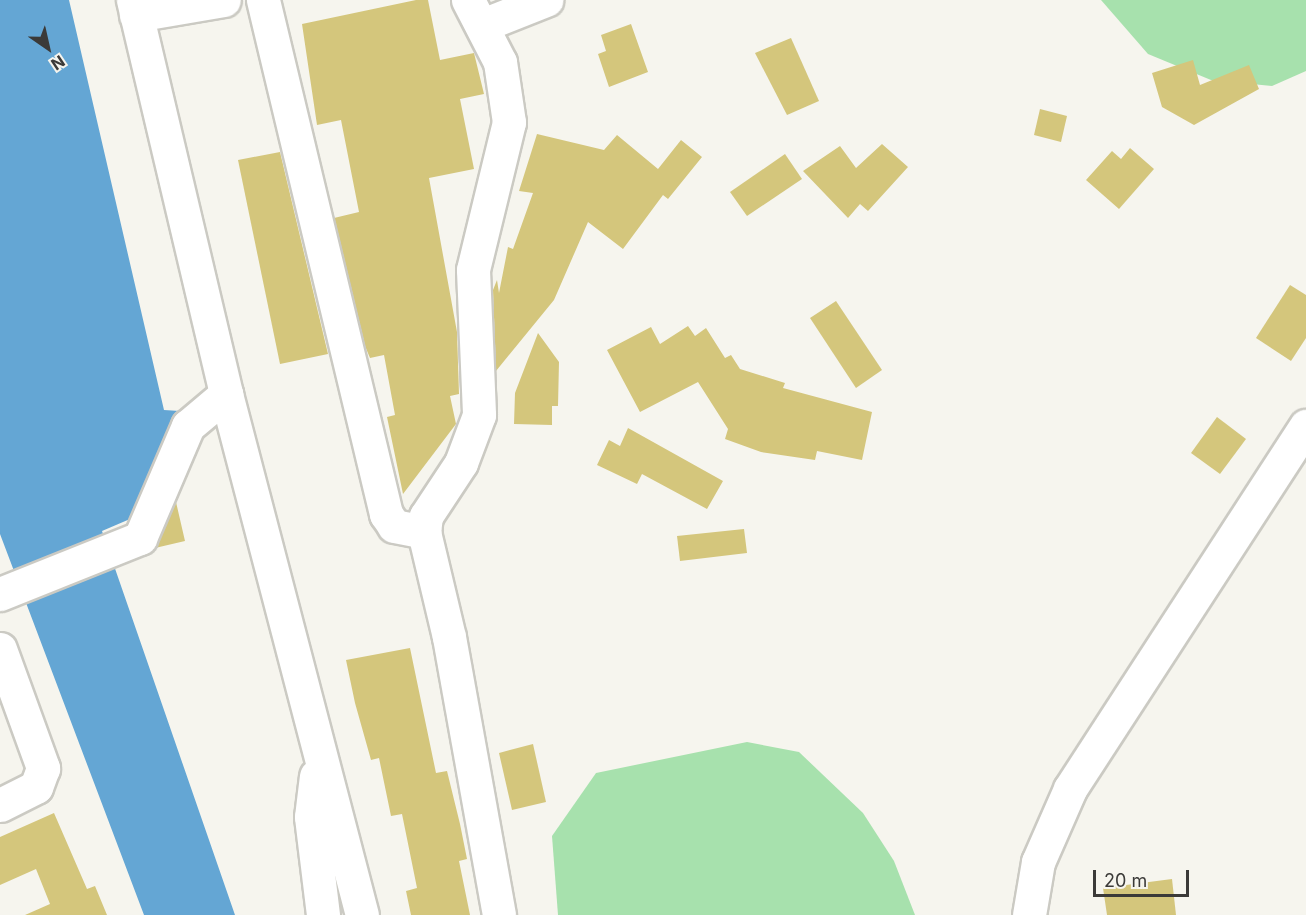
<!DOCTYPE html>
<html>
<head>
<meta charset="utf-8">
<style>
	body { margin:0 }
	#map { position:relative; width:1306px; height:915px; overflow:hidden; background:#f6f5ee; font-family:Inter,sans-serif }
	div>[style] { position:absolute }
	.green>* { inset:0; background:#a7e1ad }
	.water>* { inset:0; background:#64a6d4 }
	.building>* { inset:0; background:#d4c67c }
	.roads { filter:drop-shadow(2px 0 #cbcac3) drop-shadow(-2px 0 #cbcac3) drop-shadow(0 2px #cbcac3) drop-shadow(0 -2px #cbcac3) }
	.minor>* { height:33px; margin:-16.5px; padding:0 16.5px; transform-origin:16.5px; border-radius:16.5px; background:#fff }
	span { translate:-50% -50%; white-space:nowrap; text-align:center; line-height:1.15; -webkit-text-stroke:4.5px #f6f5ee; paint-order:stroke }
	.north { position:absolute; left:18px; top:18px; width:60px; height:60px; -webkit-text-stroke:4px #f6f5ee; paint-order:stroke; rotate:146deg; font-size:16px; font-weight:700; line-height:24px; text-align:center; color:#3b3a38 }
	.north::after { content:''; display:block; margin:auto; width:21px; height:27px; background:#3b3a38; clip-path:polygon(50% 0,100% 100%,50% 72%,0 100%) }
	.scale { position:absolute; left:1093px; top:870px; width:96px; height:27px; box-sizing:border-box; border:3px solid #3b3a38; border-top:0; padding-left:8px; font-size:18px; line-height:21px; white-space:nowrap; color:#3b3a38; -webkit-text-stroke:4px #f6f5ee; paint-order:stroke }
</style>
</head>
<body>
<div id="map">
	<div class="green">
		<i style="clip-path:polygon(1101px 0,1306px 0,1306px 71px,1272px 86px,1211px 80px,1148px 54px)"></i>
		<i style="clip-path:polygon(747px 742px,799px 752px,863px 813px,894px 861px,915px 915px,558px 915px,552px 836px,596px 773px)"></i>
	</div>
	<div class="water">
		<i style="clip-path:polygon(0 0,69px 0,164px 410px,180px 411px,130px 519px,102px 531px,235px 915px,144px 915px,0 534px)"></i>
	</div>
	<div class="building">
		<i style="clip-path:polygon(416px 0,428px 0,440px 60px,474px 53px,484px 94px,460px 99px,474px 169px,429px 178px,457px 332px,459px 394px,450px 396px,456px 424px,403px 494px,387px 417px,395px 415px,384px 355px,370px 358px,365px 346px,334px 218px,359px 212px,341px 120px,317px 125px,302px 24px)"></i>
		<i style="clip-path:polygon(631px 24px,648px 72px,609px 87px,598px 54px,606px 51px,601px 35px)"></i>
		<i style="clip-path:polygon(791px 38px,819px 101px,787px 115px,755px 53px)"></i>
		<i style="clip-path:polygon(1193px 60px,1200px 85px,1249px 65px,1259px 89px,1194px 125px,1162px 107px,1152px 73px)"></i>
		<i style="clip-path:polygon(1040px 109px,1067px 116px,1061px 142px,1034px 135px)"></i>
		<i style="clip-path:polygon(537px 134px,604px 150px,617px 135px,658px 169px,681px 140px,702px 157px,668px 199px,663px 195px,623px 249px,588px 222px,554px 300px,496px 371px,493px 290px,497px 280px,499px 293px,508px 247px,513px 249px,533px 193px,519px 191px)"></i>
		<i style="clip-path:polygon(882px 144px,908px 167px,868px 211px,860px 204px,848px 218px,803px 171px,840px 146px,856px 168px)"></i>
		<i style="clip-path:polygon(1130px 148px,1154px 169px,1119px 209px,1086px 180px,1112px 151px,1121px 159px)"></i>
		<i style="clip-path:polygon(280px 152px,328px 354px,280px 364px,238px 160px)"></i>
		<i style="clip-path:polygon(785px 154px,802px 179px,747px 216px,730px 192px)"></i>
		<i style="clip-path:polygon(1290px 285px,1306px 295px,1306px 338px,1291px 361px,1256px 338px)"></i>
		<i style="clip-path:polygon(836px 301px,882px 370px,856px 388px,810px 318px)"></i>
		<i style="clip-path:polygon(688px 326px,695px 336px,706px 328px,725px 358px,731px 355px,740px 369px,785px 383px,783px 388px,872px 412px,862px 460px,817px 451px,815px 460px,761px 452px,725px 439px,728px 429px,698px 382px,640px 412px,607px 350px,651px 327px,660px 344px)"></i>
		<i style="clip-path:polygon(538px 333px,559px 362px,558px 406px,552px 406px,552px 425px,514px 424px,515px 393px)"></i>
		<i style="clip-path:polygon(1217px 417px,1246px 439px,1220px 474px,1191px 453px)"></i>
		<i style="clip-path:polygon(628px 428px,723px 481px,707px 509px,642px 474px,637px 484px,597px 465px,609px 440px,620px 446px)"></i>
		<i style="clip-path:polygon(176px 502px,185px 541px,155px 548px,157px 545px)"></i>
		<i style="clip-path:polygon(744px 529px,747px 553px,680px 561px,677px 536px)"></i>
		<i style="clip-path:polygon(410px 648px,436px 773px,447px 771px,460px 824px,467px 859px,459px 861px,470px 915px,411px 915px,406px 891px,417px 888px,402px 814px,391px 816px,379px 758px,371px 760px,355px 703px,346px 660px)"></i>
		<i style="clip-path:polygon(533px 744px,546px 802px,512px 810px,499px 753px)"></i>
		<i style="clip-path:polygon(54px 813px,87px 889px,95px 886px,107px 915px,25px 915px,50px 904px,36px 869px,0 885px,0 837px)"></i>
		<i style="clip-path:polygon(1172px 879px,1176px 915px,1107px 915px,1103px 888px)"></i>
	</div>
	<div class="roads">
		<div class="minor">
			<i style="left:133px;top:0;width:405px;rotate:76.7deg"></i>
			<i style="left:226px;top:394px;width:538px;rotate:75.37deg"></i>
			<i style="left:263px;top:0;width:529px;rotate:76.54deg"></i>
			<i style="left:386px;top:514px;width:14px;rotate:56deg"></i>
			<i style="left:394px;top:526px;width:31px;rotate:11deg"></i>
			<i style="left:468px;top:0;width:70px;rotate:62.7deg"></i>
			<i style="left:500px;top:62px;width:61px;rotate:81.5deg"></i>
			<i style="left:509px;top:122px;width:152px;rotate:103.7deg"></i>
			<i style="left:473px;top:270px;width:145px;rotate:87.6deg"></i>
			<i style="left:479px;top:415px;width:51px;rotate:110.6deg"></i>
			<i style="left:461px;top:463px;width:64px;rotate:123.4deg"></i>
			<i style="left:426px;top:516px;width:16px;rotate:97deg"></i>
			<i style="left:424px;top:532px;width:108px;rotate:76.6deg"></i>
			<i style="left:449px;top:637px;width:282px;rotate:79.8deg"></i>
			<i style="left:136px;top:15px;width:89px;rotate:-9.7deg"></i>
			<i style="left:485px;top:24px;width:66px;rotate:-21.5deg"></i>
			<i style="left:0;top:594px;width:151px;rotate:-21.8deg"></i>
			<i style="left:140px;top:538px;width:122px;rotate:-66.8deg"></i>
			<i style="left:188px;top:426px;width:50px;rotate:-40.1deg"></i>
			<i style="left:0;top:649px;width:127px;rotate:70.1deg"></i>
			<i style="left:43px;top:768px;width:20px;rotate:110deg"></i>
			<i style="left:36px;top:787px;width:40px;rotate:153.4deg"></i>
			<i style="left:316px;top:776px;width:41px;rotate:97deg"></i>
			<i style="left:311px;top:817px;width:99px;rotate:83deg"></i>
			<i style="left:1029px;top:915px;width:54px;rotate:-80.4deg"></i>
			<i style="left:1038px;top:862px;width:80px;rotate:-66.3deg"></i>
			<i style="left:1070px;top:789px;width:433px;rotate:-57deg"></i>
		</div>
	</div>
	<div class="north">N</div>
	<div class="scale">20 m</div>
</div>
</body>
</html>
